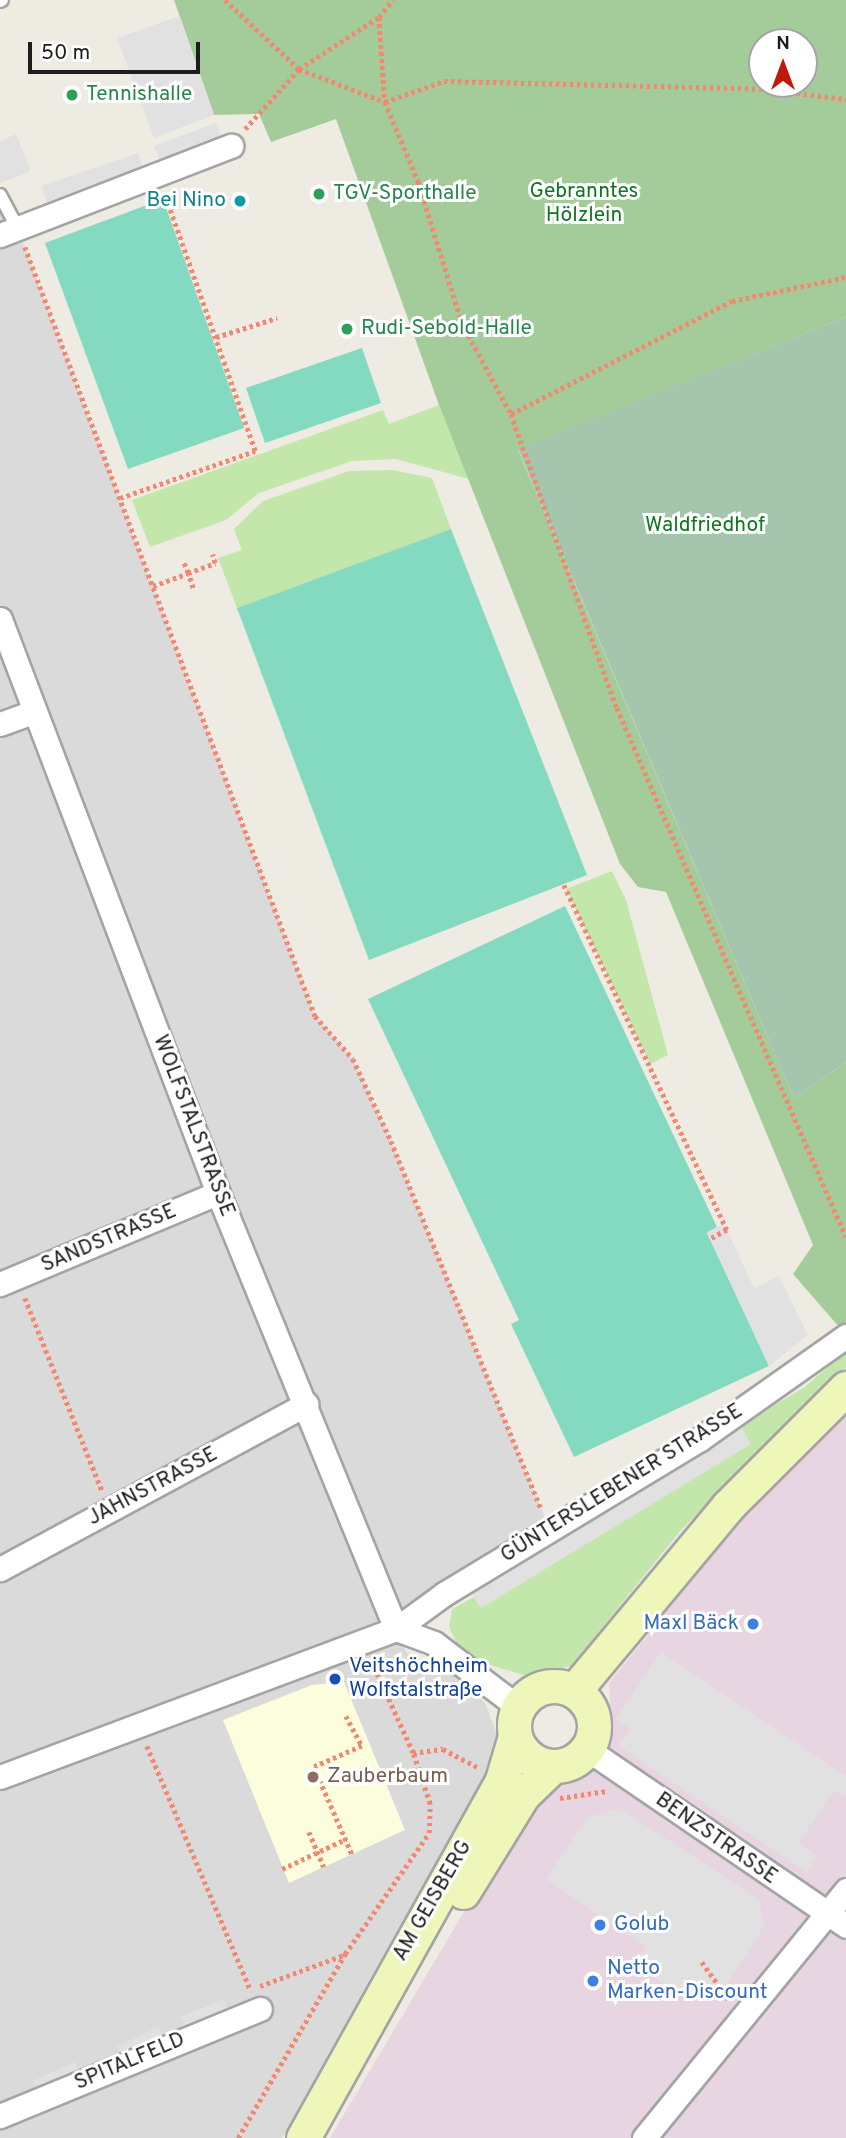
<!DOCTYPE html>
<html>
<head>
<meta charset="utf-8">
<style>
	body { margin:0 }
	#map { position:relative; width:846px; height:2138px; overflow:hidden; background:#eeebe3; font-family:Overpass,sans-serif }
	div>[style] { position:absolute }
	.residential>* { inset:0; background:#dbdada }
	.industrial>* { inset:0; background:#e7d5e2 }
	.education>* { inset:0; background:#fbfddd }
	.grass>* { inset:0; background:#c3e6ab }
	.forest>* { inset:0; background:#a4cc9a }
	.cemetery>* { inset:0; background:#a5c6ad }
	.pitch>* { inset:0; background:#84dac0 }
	.parking>* { inset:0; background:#e1e1e1 }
	.path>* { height:4.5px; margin-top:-2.25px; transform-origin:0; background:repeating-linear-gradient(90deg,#f3876f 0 3.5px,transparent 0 7px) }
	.roads { filter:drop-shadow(2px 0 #a4a4a4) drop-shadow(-2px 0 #a4a4a4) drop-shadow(0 2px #a4a4a4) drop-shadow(0 -2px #a4a4a4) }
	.lane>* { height:12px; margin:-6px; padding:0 6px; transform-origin:6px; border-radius:6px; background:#fff }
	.street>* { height:23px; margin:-11.5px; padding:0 11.5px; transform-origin:11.5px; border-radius:11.5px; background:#fff }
	.secondary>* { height:33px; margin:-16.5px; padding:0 16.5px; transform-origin:16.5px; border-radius:16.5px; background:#eef6b9 }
	.secondary>.ring { margin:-16.5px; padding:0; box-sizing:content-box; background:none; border:33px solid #eef6b9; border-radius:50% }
	.dots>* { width:19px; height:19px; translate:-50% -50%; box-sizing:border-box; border:4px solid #fff; border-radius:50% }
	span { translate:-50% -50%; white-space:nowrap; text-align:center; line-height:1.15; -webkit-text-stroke:6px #fff; paint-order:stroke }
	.leisure-label { font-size:21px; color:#27864d }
	.left { translate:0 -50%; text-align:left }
	.park-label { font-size:21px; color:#107621 }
	.culture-label { font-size:21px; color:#0d838f }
	.right { translate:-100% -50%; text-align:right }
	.street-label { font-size:21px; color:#1d1d1d }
	.shop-label { font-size:21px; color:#366cbe }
	.transit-label { font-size:21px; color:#164399 }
	.education-label { font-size:21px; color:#785e54 }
	.north { position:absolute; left:748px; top:28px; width:70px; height:70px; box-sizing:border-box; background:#fff; border:2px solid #a5a5a5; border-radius:50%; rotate:0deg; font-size:19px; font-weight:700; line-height:28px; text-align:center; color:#1d1d1d }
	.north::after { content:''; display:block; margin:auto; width:24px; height:32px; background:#c21809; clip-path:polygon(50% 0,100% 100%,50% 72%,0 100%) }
	.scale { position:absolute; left:28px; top:42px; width:172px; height:32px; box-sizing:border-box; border:4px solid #1d1d1d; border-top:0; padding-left:9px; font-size:21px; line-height:24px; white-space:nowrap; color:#1d1d1d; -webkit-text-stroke:5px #fff; paint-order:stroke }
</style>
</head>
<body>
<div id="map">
	<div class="residential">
		<i style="clip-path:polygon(0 195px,17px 227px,315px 1016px,353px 1059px,391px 1141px,550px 1530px,396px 1629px,406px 1652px,456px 1677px,485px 1703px,498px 1737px,476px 1815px,282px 2138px,0 2138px)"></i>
	</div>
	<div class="industrial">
		<i style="clip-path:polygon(846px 1409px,846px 2138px,330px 2138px,539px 1785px,585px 1778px,612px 1738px,609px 1683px,768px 1486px)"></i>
	</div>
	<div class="education">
		<i style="clip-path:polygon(344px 1682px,405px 1830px,289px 1883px,223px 1720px,312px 1685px)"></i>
	</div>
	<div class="grass">
		<i style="clip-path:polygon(439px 405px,469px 479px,396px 459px,352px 461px,259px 493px,226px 520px,150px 547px,132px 500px,383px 410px,389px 424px)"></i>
		<i style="clip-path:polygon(393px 470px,432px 478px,451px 529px,237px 608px,218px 558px,242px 550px,234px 529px,263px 501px,349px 471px)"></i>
		<i style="clip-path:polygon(612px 871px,626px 900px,668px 1055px,650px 1064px,566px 889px)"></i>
		<i style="clip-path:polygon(846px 1351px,846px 1367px,681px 1530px,571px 1666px,527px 1676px,487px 1664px,459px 1648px,449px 1627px,452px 1609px,474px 1597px,481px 1608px,750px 1443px,740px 1425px,805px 1387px)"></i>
	</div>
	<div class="forest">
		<i style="clip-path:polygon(evenodd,174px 0,846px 0,846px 317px,518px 450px,794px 1099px,846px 1062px,846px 1335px,793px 1274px,813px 1245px,666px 892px,638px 887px,620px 864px,439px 405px,336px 119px,271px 142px,259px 114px,214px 115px,174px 0,762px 42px,804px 42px,804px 84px,762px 84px,762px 42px)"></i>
	</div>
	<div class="cemetery">
		<i style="clip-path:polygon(846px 317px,846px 1062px,794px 1099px,518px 449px)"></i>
	</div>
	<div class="pitch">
		<i style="clip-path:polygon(163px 199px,244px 428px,128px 469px,45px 243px)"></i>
		<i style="clip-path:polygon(362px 348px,381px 403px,265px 443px,246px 388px)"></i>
		<i style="clip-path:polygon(451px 529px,587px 875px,369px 960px,237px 608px)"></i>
		<i style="clip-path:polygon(565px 906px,717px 1227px,707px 1233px,769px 1366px,574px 1457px,511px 1324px,519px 1320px,368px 999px)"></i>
	</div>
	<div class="parking">
		<i style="clip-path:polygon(180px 16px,214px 115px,154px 138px,117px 38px)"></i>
		<i style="clip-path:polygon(216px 123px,222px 140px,160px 162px,154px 146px)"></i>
		<i style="clip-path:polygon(16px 134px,31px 171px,0 183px,0 141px)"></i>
		<i style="clip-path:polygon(138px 153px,143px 169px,47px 202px,41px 186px)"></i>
		<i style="clip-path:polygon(724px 1224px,754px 1288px,779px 1276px,808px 1335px,769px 1366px,707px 1232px)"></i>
		<i style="clip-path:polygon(740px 1425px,751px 1444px,481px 1608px,470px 1590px)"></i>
		<i style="clip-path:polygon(661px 1652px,846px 1776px,846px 1797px,834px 1790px,798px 1843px,817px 1856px,807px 1872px,619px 1746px,630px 1729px,616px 1719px)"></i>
		<i style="clip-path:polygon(619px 1808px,759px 1899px,764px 1926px,726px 1987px,681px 1995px,635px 1964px,646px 1947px,546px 1879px,587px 1818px)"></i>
		<i style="clip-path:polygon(223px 1999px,229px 2012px,188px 2031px,181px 2017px)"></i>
		<i style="clip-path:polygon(158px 2027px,165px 2040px,123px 2059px,117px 2046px)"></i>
		<i style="clip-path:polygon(75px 2062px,81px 2075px,40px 2094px,33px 2081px)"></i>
	</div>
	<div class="path">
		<i style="left:225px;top:0;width:101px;rotate:43deg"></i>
		<i style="left:299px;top:69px;width:92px;rotate:21deg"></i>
		<i style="left:385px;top:102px;width:86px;rotate:67.3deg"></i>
		<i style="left:418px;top:181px;width:149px;rotate:72.8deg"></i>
		<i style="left:462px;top:323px;width:103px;rotate:61.7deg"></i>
		<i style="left:511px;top:414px;width:313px;rotate:70.2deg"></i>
		<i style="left:617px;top:708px;width:576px;rotate:66.59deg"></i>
		<i style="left:379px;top:17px;width:85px;rotate:86deg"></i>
		<i style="left:385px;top:102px;width:63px;rotate:-19.6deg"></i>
		<i style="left:444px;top:81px;width:318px;rotate:1.4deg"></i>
		<i style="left:762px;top:89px;width:85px;rotate:6.8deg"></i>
		<i style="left:245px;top:129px;width:81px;rotate:-48deg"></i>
		<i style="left:299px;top:69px;width:95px;rotate:-33deg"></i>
		<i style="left:379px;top:17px;width:22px;rotate:-51deg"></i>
		<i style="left:25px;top:247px;width:822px;rotate:69.34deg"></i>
		<i style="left:315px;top:1016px;width:57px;rotate:48.5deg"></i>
		<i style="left:353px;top:1059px;width:90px;rotate:65.1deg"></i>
		<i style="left:391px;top:1141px;width:397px;rotate:67.8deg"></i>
		<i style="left:216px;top:337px;width:64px;rotate:-17.3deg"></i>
		<i style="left:511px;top:414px;width:248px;rotate:-27.1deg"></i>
		<i style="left:732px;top:301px;width:116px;rotate:-11.9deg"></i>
		<i style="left:120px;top:498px;width:143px;rotate:-19.2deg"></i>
		<i style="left:255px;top:451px;width:274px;rotate:-109.4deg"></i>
		<i style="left:153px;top:586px;width:37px;rotate:-20deg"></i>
		<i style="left:188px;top:573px;width:11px;rotate:-112deg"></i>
		<i style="left:193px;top:588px;width:16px;rotate:-108deg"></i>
		<i style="left:188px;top:573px;width:29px;rotate:-20deg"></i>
		<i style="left:215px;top:563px;width:9px;rotate:-108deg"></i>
		<i style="left:564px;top:885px;width:382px;rotate:64.7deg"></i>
		<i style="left:727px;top:1230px;width:19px;rotate:152deg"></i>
		<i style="left:25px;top:1298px;width:208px;rotate:68.2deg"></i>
		<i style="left:346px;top:1716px;width:34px;rotate:62deg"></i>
		<i style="left:362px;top:1746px;width:52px;rotate:156.4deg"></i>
		<i style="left:314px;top:1767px;width:95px;rotate:66.4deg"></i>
		<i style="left:147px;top:1746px;width:264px;rotate:67deg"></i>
		<i style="left:413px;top:1753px;width:30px;rotate:-8deg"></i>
		<i style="left:443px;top:1749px;width:41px;rotate:27.8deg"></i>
		<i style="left:560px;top:1798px;width:48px;rotate:-8.5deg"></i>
		<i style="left:309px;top:1832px;width:38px;rotate:67deg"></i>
		<i style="left:282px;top:1869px;width:71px;rotate:-25.1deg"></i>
		<i style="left:702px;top:1962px;width:47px;rotate:54.6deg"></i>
		<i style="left:260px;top:1986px;width:90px;rotate:-20.3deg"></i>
		<i style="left:238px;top:2138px;width:213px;rotate:-59.8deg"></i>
		<i style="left:345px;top:1954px;width:147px;rotate:-55.2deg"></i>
		<i style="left:429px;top:1833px;width:29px;rotate:-88deg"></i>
		<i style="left:430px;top:1804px;width:54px;rotate:-108.4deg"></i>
		<i style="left:413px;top:1753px;width:101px;rotate:-114.5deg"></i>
	</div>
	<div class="roads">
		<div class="lane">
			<i style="left:0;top:1px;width:2px;rotate:-27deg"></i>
			<i style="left:0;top:195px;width:36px;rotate:62deg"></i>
		</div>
		<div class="street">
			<i style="left:0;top:235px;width:248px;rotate:-21.1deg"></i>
			<i style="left:0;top:619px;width:614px;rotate:69.2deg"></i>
			<i style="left:218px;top:1193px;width:471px;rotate:67.8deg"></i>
			<i style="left:0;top:724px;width:35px;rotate:-20deg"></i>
			<i style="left:0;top:1284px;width:236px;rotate:-22.7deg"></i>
			<i style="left:0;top:1569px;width:348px;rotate:-28.3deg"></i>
			<i style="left:396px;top:1629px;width:40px;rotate:20.2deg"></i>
			<i style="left:434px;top:1643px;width:106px;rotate:37.3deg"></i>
			<i style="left:587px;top:1749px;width:314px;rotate:34.3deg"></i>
			<i style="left:0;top:1777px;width:423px;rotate:-20.5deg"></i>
			<i style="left:396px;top:1629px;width:59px;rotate:-36.1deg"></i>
			<i style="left:444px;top:1594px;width:299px;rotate:-31.2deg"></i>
			<i style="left:700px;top:1439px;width:179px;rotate:-35.2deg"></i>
			<i style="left:0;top:2116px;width:281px;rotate:-22.4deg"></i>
			<i style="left:644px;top:2138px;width:320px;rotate:-50.8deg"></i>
		</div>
		<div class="secondary">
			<i class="ring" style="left:514px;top:1686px;width:47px;height:47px"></i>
			<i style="left:574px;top:1691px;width:241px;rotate:-50.2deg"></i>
			<i style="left:728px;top:1506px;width:167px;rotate:-45deg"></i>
			<i style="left:463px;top:1892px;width:114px;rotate:-58.3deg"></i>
			<i style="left:523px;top:1795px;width:40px;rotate:-44deg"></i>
			<i style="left:303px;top:2138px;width:410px;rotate:-60.9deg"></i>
			<i style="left:502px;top:1780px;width:46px;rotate:-73.5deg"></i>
		</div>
	</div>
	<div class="dots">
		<i style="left:72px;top:95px;background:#2e9e5b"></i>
		<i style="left:319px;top:194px;background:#2e9e5b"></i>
		<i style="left:240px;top:201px;background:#0f9aa8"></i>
		<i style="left:347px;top:329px;background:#2e9e5b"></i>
		<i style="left:753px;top:1624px;background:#3f7fe0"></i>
		<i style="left:335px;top:1679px;background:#1a4fb4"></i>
		<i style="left:313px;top:1777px;background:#8d6e63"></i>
		<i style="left:600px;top:1925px;background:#3f7fe0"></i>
		<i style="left:593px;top:1981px;background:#3f7fe0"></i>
	</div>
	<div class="leisure-label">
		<span class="left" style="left:86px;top:95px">Tennishalle</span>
		<span class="left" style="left:333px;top:194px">TGV-Sporthalle</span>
		<span class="left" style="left:361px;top:329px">Rudi-Sebold-Halle</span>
	</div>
	<div class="park-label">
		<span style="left:584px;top:204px">Gebranntes<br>Hölzlein</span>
		<span style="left:705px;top:526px">Waldfriedhof</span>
	</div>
	<div class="culture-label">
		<span class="right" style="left:226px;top:201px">Bei Nino</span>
	</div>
	<div class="street-label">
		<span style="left:193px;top:1126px;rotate:69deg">WOLFSTALSTRASSE</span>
		<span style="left:109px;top:1239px;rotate:-23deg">SANDSTRASSE</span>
		<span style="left:622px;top:1484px;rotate:-32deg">GÜNTERSLEBENER STRASSE</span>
		<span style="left:153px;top:1487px;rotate:-28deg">JAHNSTRASSE</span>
		<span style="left:716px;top:1839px;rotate:35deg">BENZSTRASSE</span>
		<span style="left:433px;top:1901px;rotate:-60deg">AM GEISBERG</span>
		<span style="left:130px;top:2062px;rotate:-23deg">SPITALFELD</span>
	</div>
	<div class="shop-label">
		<span class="right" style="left:739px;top:1624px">Maxl Bäck</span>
		<span class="left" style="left:614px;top:1925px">Golub</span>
		<span class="left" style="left:607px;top:1981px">Netto<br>Marken-Discount</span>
	</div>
	<div class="transit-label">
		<span class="left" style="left:349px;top:1679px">Veitshöchheim<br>Wolfstalstraße</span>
	</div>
	<div class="education-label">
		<span class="left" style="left:327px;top:1777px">Zauberbaum</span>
	</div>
	<div class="north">N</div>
	<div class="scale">50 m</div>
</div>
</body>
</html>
